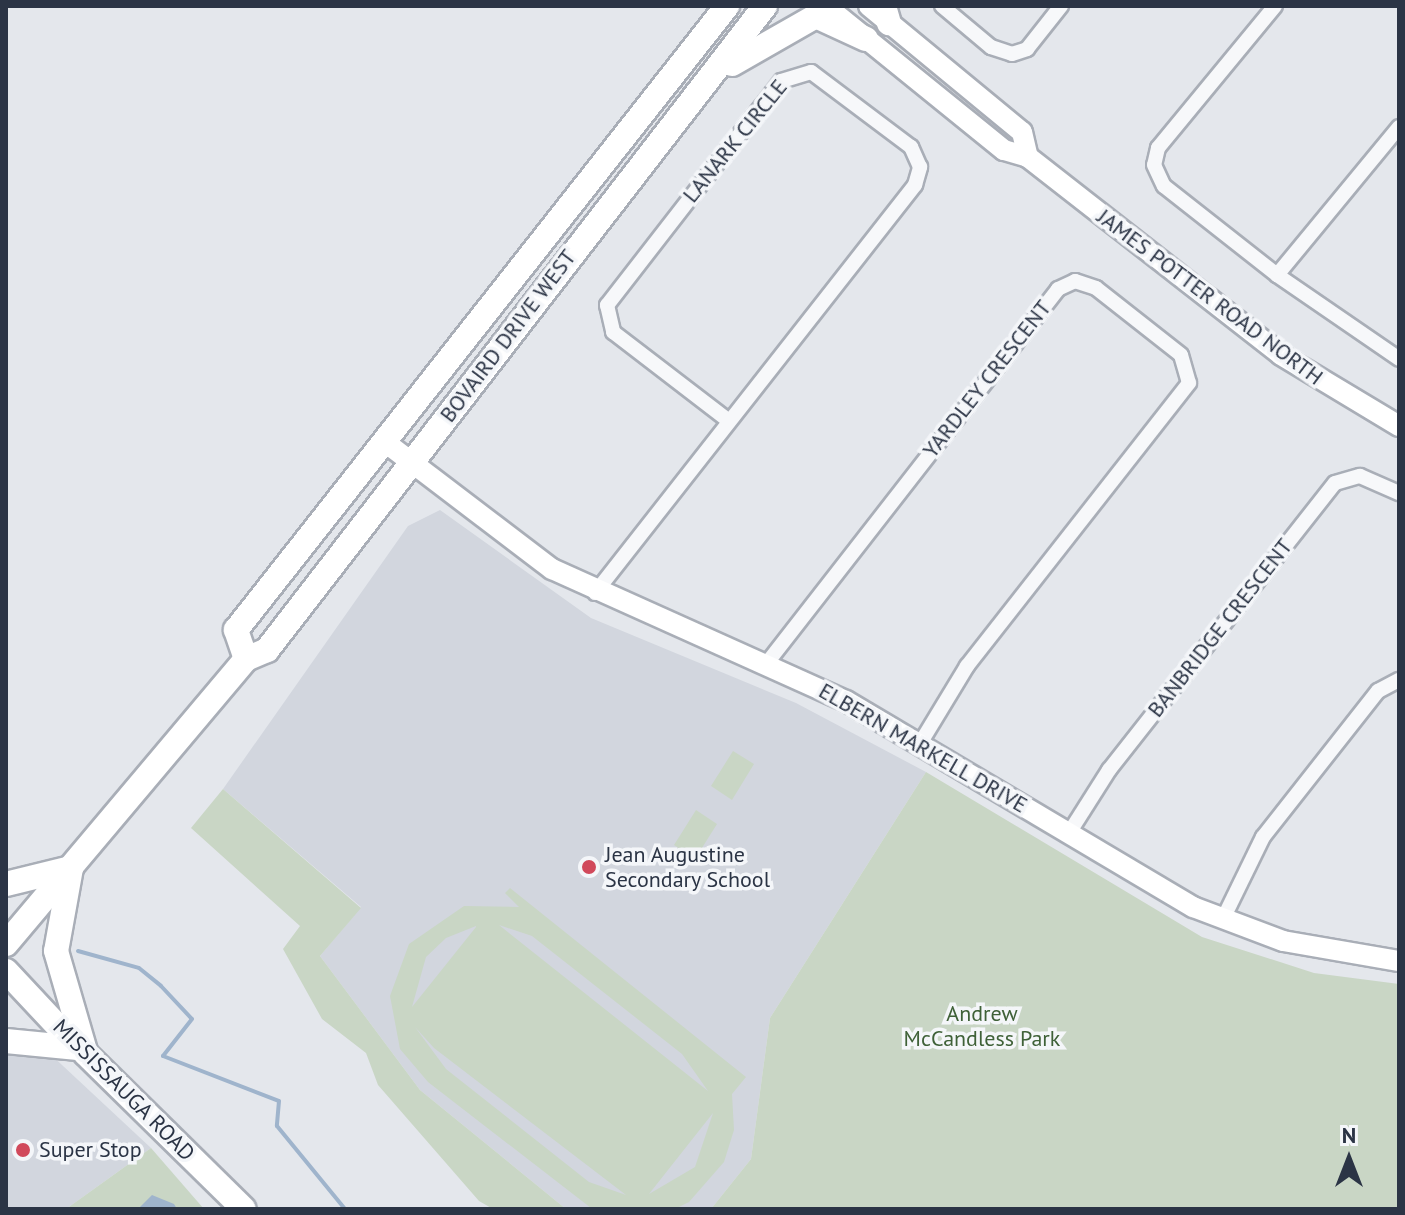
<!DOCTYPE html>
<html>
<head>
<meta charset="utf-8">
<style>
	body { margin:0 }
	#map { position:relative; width:1405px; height:1215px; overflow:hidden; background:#e4e7ec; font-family:"PT Sans",sans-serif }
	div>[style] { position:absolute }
	.built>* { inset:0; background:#d2d6de }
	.green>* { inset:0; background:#c9d6c5 }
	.water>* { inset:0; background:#9fb4cc }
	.stream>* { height:4px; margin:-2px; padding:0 2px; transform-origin:2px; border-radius:2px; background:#9fb4cc }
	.roads { filter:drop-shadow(2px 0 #a9aeb7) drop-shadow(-2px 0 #a9aeb7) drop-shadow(0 2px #a9aeb7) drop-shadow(0 -2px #a9aeb7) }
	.street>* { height:14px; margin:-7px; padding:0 7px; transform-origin:7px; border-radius:7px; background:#f7f8fa }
	.secondary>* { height:20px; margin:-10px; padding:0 10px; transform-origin:10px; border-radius:10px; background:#fff }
	.primary>* { height:24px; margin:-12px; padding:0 12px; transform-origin:12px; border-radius:12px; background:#fff }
	.dots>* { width:22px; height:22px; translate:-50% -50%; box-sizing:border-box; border:4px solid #f4f6f9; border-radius:50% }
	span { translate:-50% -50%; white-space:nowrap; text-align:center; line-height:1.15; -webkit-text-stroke:7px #f4f6f9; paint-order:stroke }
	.street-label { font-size:22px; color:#2b3445 }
	.poi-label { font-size:22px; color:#2b3445 }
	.left { translate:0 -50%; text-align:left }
	.park-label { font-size:22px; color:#3f6138 }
	.frame { position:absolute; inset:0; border:8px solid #2b3445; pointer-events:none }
	.north { position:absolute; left:1309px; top:1119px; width:80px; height:80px; -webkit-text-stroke:6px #f4f6f9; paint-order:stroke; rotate:0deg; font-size:22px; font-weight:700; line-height:32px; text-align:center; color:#2b3445 }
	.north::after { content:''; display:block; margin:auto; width:28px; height:36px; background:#2b3445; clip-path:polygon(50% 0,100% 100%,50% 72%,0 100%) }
</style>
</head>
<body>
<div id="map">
	<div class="built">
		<i style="clip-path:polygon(440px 510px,591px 618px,796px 703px,926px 772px,770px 1018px,751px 1159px,711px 1209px,566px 1209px,420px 1090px,320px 956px,361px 907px,223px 789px,408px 526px)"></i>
		<i style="clip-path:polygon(6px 1035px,32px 1037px,151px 1148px,66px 1209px,6px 1209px)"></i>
	</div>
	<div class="green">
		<i style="clip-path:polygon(733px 751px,754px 764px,732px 800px,711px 786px)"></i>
		<i style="clip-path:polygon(926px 772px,1202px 937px,1314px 973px,1399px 984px,1399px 1209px,711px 1209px,751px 1159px,770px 1018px)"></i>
		<i style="clip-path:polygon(223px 789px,361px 908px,320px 956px,420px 1090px,566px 1209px,493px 1209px,479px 1201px,378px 1085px,366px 1053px,322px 1019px,283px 949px,300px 926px,191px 828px)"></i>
		<i style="clip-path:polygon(696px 810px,717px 824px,695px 859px,674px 845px)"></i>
		<i style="clip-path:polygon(evenodd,510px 888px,746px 1077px,732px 1094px,734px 1130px,724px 1162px,689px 1202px,675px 1209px,591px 1208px,428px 1082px,400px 1049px,390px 996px,409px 944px,464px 906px,519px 907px,505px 893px,510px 888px,499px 925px,532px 936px,682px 1054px,708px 1091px,499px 925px,510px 888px,476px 926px,476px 927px,412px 1007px,426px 957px,446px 938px,476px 926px,510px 888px,415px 1027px,434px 1048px,626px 1195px,589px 1182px,446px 1069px,415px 1027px,510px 888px,713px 1113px,695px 1167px,649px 1194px,713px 1113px)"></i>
		<i style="clip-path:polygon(151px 1148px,204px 1209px,66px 1209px)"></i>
	</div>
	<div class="water">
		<i style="clip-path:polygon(152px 1195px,174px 1204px,177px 1209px,138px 1209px)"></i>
	</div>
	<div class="stream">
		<i style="left:78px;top:951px;width:63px;rotate:15.6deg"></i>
		<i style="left:139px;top:968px;width:28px;rotate:39deg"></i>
		<i style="left:161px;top:986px;width:45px;rotate:46.8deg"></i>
		<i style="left:192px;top:1019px;width:47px;rotate:128.1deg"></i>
		<i style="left:163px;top:1056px;width:124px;rotate:21.2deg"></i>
		<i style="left:279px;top:1101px;width:25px;rotate:95deg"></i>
		<i style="left:277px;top:1126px;width:107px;rotate:50.7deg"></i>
	</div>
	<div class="roads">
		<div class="street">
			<i style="left:942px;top:6px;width:64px;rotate:39.9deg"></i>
			<i style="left:991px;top:47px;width:22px;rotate:18deg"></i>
			<i style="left:1012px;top:54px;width:16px;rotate:-18deg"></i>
			<i style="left:1027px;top:49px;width:55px;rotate:-51.7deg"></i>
			<i style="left:1275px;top:6px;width:184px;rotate:129.5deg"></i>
			<i style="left:1158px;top:148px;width:17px;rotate:103deg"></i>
			<i style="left:1154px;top:165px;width:23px;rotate:65deg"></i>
			<i style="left:1164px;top:186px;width:144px;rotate:38.2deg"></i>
			<i style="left:1277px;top:275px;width:192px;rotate:-50.5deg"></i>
			<i style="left:1277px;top:275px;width:148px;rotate:34.5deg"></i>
			<i style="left:595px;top:593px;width:519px;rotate:-51.89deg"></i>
			<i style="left:915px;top:185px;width:19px;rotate:-74deg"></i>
			<i style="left:920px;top:167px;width:22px;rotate:-114deg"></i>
			<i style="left:911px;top:147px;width:125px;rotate:-143.1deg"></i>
			<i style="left:811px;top:72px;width:31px;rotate:163deg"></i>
			<i style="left:781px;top:81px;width:284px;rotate:127.8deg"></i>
			<i style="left:607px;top:305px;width:28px;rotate:77deg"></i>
			<i style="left:613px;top:332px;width:146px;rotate:37.5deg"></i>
			<i style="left:767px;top:663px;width:474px;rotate:-52.1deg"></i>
			<i style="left:1058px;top:289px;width:19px;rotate:-25deg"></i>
			<i style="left:1075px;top:281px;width:22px;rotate:18deg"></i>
			<i style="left:1096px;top:288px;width:108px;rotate:38.2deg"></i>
			<i style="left:1181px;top:355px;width:29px;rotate:74deg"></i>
			<i style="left:1189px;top:383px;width:360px;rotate:128.1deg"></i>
			<i style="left:967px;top:666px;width:89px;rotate:121.2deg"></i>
			<i style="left:1069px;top:833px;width:75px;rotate:-57.6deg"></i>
			<i style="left:1109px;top:770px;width:365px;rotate:-51.8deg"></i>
			<i style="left:1335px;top:483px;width:26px;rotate:-16deg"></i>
			<i style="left:1360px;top:476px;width:43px;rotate:23.6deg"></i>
			<i style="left:1223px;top:919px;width:91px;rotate:-64deg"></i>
			<i style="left:1263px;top:837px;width:186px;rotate:-51.8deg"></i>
			<i style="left:1378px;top:691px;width:24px;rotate:-28deg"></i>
		</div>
		<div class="secondary">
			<i style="left:826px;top:6px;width:229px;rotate:39deg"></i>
			<i style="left:1004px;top:150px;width:25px;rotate:16deg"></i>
			<i style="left:1028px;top:157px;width:321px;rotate:38deg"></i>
			<i style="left:1281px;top:355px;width:138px;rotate:31deg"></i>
			<i style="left:869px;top:6px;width:198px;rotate:39.5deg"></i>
			<i style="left:1022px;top:132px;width:26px;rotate:77deg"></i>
			<i style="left:385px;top:442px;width:210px;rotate:37.3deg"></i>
			<i style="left:552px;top:569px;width:322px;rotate:24.2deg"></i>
			<i style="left:846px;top:701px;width:404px;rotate:30.7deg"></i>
			<i style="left:1193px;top:907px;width:96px;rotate:20.7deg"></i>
			<i style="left:1283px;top:941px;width:118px;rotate:9.8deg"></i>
		</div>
		<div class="primary">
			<i style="left:884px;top:6px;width:18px;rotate:74deg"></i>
			<i style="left:732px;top:64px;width:97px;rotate:-29.7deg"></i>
			<i style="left:816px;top:16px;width:55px;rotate:24.7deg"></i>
			<i style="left:246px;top:659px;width:31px;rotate:-109deg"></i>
			<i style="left:236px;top:630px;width:794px;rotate:-51.8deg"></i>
			<i style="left:71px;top:868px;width:84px;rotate:100.2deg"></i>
			<i style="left:56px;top:951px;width:107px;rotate:73.8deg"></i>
			<i style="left:86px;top:1054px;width:221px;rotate:44.5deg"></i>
			<i style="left:6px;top:884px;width:67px;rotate:-13.8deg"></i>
			<i style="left:6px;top:944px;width:373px;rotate:-49.9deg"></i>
			<i style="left:246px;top:659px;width:23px;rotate:-23deg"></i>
			<i style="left:267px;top:650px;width:814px;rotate:-52.29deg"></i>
			<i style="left:6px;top:971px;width:105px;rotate:46.9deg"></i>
			<i style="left:6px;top:1041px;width:72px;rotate:5.6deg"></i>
		</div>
	</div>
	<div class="dots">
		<i style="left:589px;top:867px;background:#d1495b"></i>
		<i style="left:23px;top:1150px;background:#d1495b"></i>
	</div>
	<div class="street-label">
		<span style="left:735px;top:141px;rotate:-51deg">LANARK CIRCLE</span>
		<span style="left:1210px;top:297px;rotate:37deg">JAMES POTTER ROAD NORTH</span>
		<span style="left:508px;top:336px;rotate:-53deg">BOVAIRD DRIVE WEST</span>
		<span style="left:987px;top:379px;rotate:-52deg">YARDLEY CRESCENT</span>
		<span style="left:1220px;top:628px;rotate:-52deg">BANBRIDGE CRESCENT</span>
		<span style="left:923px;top:748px;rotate:30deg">ELBERN MARKELL DRIVE</span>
		<span style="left:124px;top:1090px;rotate:45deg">MISSISSAUGA ROAD</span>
	</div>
	<div class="poi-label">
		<span class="left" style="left:605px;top:867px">Jean Augustine<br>Secondary School</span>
		<span class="left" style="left:39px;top:1150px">Super Stop</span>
	</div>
	<div class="park-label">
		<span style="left:982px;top:1026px">Andrew<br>McCandless Park</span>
	</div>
	<div class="frame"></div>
	<div class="north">N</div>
</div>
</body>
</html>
